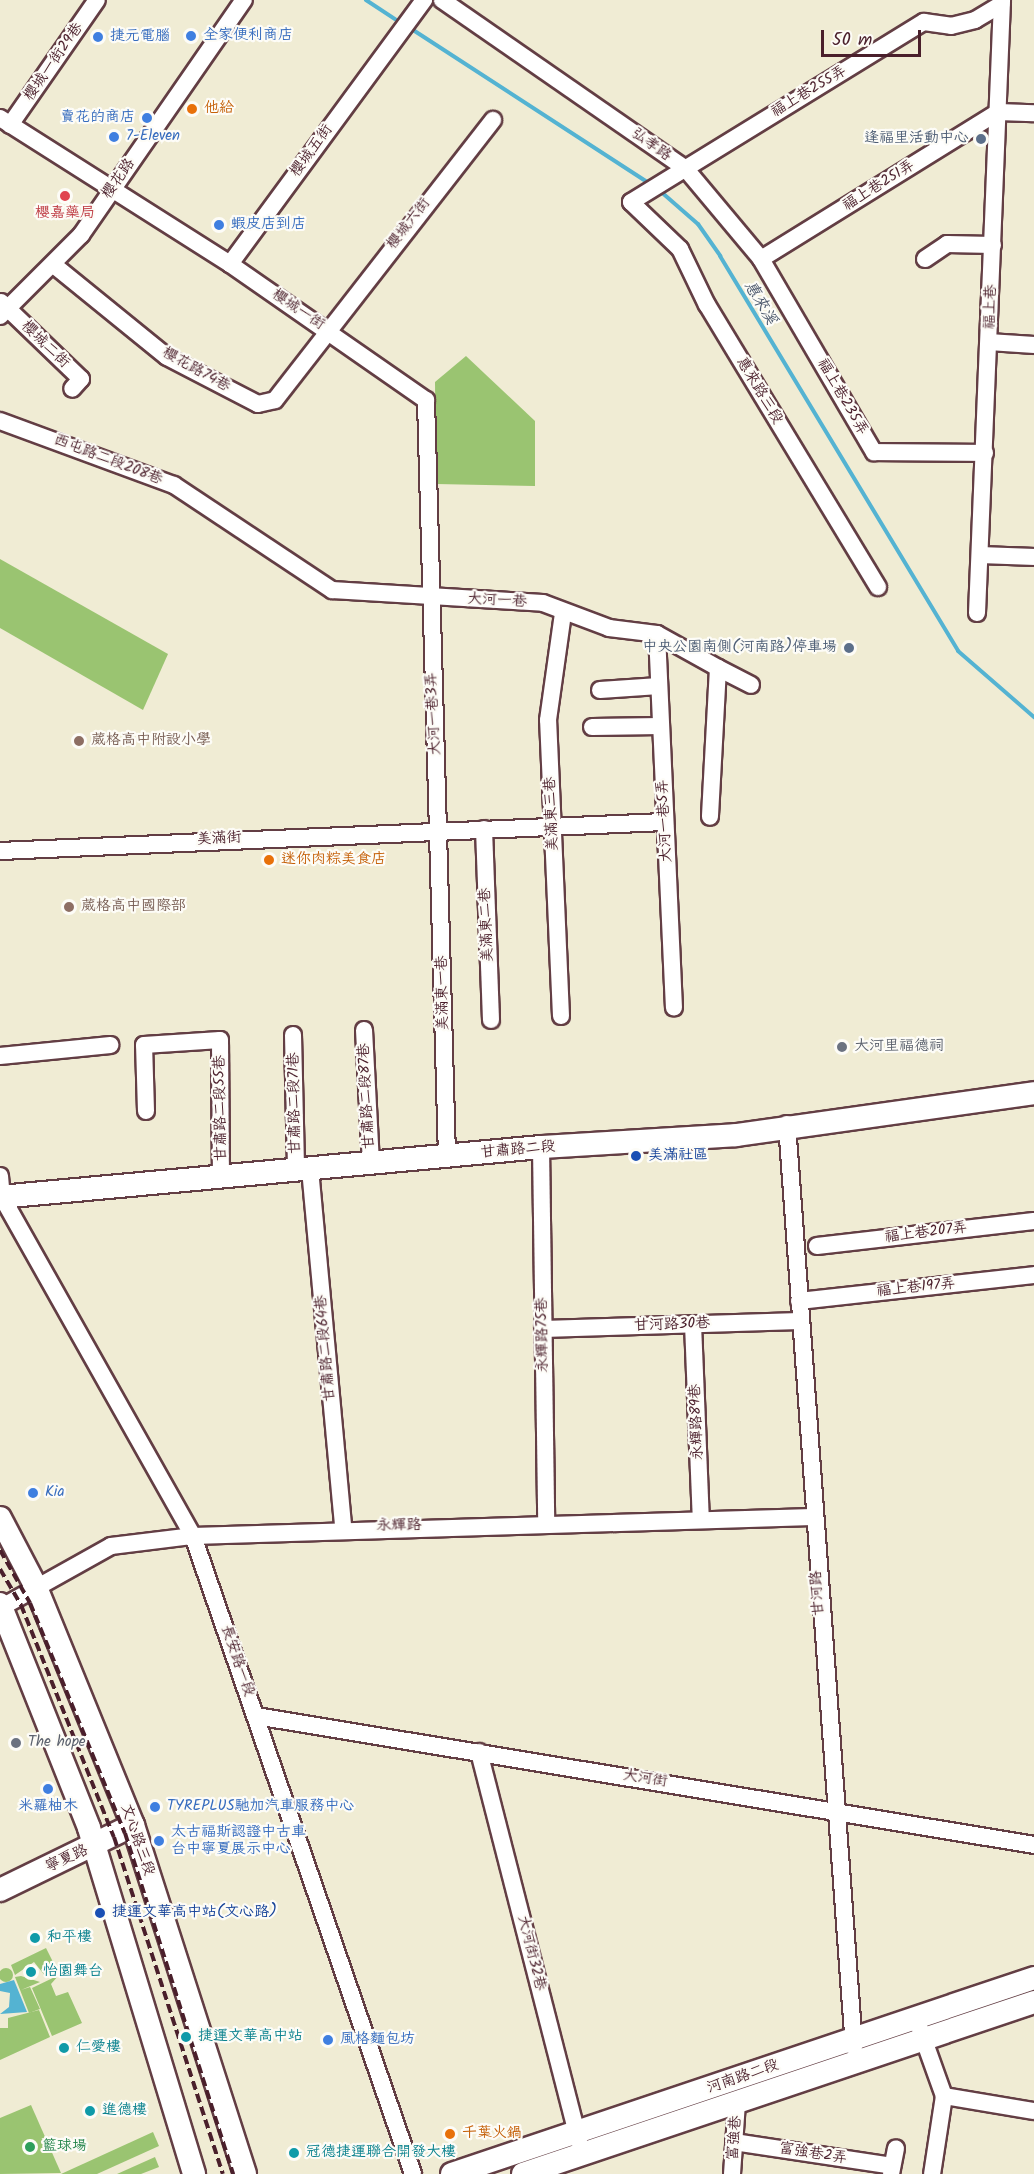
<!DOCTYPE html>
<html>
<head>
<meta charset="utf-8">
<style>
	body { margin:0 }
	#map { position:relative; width:1034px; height:2174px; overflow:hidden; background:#f0ecd4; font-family:Kalam,"LXGW WenKai TC",sans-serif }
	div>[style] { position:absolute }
	.green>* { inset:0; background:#9ac471 }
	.round { border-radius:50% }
	.water>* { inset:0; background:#54b3d2 }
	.stream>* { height:4px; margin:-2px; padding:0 2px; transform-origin:2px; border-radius:2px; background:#54b3d2 }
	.roads { filter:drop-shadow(2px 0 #633e44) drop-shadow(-2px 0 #633e44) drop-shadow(0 2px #633e44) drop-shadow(0 -2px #633e44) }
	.street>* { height:16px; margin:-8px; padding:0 8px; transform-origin:8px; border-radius:8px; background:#fff }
	.secondary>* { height:22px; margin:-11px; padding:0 11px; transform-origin:11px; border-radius:11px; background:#fff }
	.rail>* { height:4px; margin-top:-2px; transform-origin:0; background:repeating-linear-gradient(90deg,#4a1f2b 0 9px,transparent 0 13.5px) }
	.dots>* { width:16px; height:16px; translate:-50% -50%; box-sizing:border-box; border:3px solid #fdfcf7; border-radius:50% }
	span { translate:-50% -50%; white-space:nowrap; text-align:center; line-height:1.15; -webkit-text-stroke:4.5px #fdfcf7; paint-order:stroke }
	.shop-label { font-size:15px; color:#366cbe }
	.left { translate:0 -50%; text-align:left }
	.right { translate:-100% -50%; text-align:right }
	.street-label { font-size:15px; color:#4a1f2b }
	.food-label { font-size:15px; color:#c56008 }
	.service-label { font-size:15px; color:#4e5e75 }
	.health-label { font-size:15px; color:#be3a42 }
	.education-label { font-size:15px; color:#785e54 }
	.worship-label { font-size:15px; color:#5b616d }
	.transit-label { font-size:15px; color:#164399 }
	.culture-label { font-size:15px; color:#0d838f }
	.leisure-label { font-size:15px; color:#27864d }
	.water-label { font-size:16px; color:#4e5a6e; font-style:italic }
	.scale { position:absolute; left:821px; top:30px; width:100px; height:27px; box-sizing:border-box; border:3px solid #4a1f2b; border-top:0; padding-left:8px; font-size:18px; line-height:21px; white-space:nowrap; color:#4a1f2b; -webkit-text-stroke:4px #fdfcf7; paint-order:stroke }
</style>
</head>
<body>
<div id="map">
	<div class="green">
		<i style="clip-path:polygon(466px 356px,535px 421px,535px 486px,436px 484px,435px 382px)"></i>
		<i style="clip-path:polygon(0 559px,168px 654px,143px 710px,0 628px)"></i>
		<i style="clip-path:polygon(46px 1948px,58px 1972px,46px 1977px,34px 1962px,15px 1975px,11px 1965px)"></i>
		<i class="round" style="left:-1px;top:1968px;width:14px;height:14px"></i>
		<i style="clip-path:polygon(59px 1975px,51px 1984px,56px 1996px,68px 1992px,82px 2023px,52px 2036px,32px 1988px)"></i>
		<i style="clip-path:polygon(21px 1976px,40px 1982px,21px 1990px,30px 1987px,40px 2009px,29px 2013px,15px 1977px)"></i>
		<i style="clip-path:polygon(39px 2010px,50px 2037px,0 2060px,0 2028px,8px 2028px,8px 2018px)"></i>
		<i style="clip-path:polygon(31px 2105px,61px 2173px,0 2174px,0 2118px)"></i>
		<i style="clip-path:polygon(153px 2132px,159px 2146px,97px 2174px,61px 2174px)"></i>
		<i style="clip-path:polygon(155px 2157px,159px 2167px,141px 2174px,117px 2174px)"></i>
	</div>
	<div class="water">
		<i style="clip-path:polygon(14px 1980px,27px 2012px,0 2014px,9px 2007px,10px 1993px,0 1991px,0 1984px)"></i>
	</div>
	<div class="stream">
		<i style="left:366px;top:0;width:42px;rotate:33.3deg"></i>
		<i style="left:410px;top:28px;width:286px;rotate:33deg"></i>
		<i style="left:659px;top:190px;width:52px;rotate:41.1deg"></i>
		<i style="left:698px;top:224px;width:39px;rotate:55deg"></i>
		<i style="left:720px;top:256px;width:461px;rotate:58.9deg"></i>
		<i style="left:958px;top:651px;width:101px;rotate:41deg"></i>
	</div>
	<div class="roads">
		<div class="street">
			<i style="left:442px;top:0;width:295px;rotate:34.7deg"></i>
			<i style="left:685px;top:168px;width:119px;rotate:50.1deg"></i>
			<i style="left:761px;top:259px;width:224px;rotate:59.7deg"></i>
			<i style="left:874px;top:452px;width:111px;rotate:0.5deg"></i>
			<i style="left:0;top:118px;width:272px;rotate:32.4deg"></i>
			<i style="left:230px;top:264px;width:239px;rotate:34.8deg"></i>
			<i style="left:426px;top:400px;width:756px;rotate:88.41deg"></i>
			<i style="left:10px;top:125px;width:152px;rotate:-55.2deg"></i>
			<i style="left:761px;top:259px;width:279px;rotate:-31.8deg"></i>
			<i style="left:998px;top:112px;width:36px;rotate:2deg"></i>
			<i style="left:925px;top:259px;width:27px;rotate:-34deg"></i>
			<i style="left:947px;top:244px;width:46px;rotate:1.2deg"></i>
			<i style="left:230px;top:264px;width:328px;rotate:-53.7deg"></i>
			<i style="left:55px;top:266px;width:144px;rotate:39.1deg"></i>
			<i style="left:167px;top:357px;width:102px;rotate:27.3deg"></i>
			<i style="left:258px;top:404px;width:17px;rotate:-13deg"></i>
			<i style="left:275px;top:400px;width:355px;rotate:-52.1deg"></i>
			<i style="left:1px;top:302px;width:111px;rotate:43.9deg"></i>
			<i style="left:81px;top:379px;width:13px;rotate:132deg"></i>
			<i style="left:0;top:316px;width:115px;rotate:-45deg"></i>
			<i style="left:81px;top:235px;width:286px;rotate:-55.3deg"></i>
			<i style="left:989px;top:342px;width:45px;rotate:3.8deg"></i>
			<i style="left:0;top:421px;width:185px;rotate:20.2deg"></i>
			<i style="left:174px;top:485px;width:190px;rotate:33.6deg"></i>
			<i style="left:332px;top:590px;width:211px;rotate:3.5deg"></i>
			<i style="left:543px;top:603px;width:71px;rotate:20.7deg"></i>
			<i style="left:609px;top:628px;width:48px;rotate:7.1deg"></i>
			<i style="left:657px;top:634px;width:70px;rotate:29.1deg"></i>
			<i style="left:718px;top:668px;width:149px;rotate:93.1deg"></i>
			<i style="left:981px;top:555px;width:53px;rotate:2.2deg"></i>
			<i style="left:878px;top:587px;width:330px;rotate:-121.2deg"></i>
			<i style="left:707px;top:305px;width:62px;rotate:-115.7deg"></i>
			<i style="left:680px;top:249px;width:68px;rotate:-136.2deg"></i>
			<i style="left:631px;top:202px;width:344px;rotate:-31.6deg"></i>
			<i style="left:924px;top:22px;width:27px;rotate:8deg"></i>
			<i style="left:951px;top:26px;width:25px;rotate:-14deg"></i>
			<i style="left:975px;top:20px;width:31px;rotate:-31deg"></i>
			<i style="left:977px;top:613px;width:614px;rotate:-87.66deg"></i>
			<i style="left:657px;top:634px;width:374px;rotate:87.4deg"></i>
			<i style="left:718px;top:668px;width:37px;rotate:27deg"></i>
			<i style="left:600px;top:690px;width:59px;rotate:-3.9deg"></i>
			<i style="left:592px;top:727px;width:69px;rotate:-0.8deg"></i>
			<i style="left:484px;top:829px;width:191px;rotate:87.9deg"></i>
			<i style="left:0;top:851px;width:666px;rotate:-2.5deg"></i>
			<i style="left:561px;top:1016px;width:296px;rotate:-92.5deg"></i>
			<i style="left:548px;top:720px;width:108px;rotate:-82deg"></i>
			<i style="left:364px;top:1030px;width:133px;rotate:87deg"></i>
			<i style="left:293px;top:1035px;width:135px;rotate:88.7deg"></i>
			<i style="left:0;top:1056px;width:111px;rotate:-5.7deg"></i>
			<i style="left:146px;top:1111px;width:66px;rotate:-91.7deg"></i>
			<i style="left:144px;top:1045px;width:76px;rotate:-3.8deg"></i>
			<i style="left:220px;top:1040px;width:137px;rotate:89.6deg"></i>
			<i style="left:787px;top:1124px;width:926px;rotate:85.85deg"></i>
			<i style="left:541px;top:1147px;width:376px;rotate:89.2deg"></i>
			<i style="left:310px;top:1169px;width:361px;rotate:84.7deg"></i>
			<i style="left:0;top:1176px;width:21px;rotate:85deg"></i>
			<i style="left:2px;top:1197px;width:389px;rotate:60.6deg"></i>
			<i style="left:193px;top:1536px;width:675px;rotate:70.97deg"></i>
			<i style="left:817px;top:1246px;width:218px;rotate:-6.6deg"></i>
			<i style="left:799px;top:1301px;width:236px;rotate:-6.3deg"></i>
			<i style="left:693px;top:1324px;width:195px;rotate:87.7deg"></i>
			<i style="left:543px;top:1329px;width:257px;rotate:-1.8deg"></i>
			<i style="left:2px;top:1607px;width:125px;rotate:-29.2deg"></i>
			<i style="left:111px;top:1546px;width:83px;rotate:-7deg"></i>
			<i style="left:193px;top:1536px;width:620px;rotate:-1.76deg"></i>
			<i style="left:256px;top:1716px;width:789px;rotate:9.41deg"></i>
			<i style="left:479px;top:1752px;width:403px;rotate:75.6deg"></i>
			<i style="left:920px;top:2029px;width:71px;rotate:70.3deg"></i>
			<i style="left:944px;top:2096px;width:79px;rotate:98.7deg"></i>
			<i style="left:944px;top:2096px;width:91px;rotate:9.5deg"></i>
			<i style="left:734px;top:2142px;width:160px;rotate:8.6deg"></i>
			<i style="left:732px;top:2174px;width:72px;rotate:-86deg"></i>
			<i style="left:891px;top:2174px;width:26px;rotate:-79deg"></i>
		</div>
		<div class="secondary">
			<i style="left:0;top:1197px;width:543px;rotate:-5.28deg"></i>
			<i style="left:541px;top:1147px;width:195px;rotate:-3.5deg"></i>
			<i style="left:736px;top:1135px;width:301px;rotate:-8deg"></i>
			<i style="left:0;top:1518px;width:76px;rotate:62.4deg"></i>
			<i style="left:35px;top:1585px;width:259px;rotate:67.8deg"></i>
			<i style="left:133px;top:1825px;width:367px;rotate:72.2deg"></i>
			<i style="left:0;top:1604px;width:241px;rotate:68.3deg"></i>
			<i style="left:89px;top:1828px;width:362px;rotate:73.1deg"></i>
			<i style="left:0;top:1890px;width:148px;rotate:-26deg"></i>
			<i style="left:452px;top:2174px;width:614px;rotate:-18.61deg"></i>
			<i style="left:523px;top:2174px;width:539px;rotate:-18.6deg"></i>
		</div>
	</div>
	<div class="rail">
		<i style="left:0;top:1550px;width:61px;rotate:60.5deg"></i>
		<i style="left:30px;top:1603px;width:249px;rotate:67.6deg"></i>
		<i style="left:125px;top:1833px;width:358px;rotate:72.4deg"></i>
		<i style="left:0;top:1569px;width:42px;rotate:59.7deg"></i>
		<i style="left:21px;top:1605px;width:250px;rotate:68.2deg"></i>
		<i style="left:114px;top:1837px;width:354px;rotate:72.1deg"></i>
	</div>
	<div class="dots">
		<i style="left:191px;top:36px;background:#3f7fe0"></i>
		<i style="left:98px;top:37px;background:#3f7fe0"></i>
		<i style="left:192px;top:109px;background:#e8710a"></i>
		<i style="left:147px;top:118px;background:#3f7fe0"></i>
		<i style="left:114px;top:137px;background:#3f7fe0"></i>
		<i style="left:981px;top:139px;background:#5c6f8a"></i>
		<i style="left:65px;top:196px;background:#e0444e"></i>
		<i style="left:219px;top:225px;background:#3f7fe0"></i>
		<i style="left:849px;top:648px;background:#5c6f8a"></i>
		<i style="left:79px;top:741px;background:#8d6e63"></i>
		<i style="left:269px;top:860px;background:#e8710a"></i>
		<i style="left:69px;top:907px;background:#8d6e63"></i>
		<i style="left:842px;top:1047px;background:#6b7280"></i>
		<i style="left:636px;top:1156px;background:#1a4fb4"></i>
		<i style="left:33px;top:1493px;background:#3f7fe0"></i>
		<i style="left:16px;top:1743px;background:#6b7280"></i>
		<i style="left:48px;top:1789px;background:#3f7fe0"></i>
		<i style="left:155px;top:1807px;background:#3f7fe0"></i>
		<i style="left:159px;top:1841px;background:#3f7fe0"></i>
		<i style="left:100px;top:1913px;background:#1a4fb4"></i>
		<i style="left:35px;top:1938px;background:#0f9aa8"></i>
		<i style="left:31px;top:1972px;background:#0f9aa8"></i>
		<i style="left:186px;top:2037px;background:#0f9aa8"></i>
		<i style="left:328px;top:2040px;background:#3f7fe0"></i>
		<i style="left:64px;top:2048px;background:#0f9aa8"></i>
		<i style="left:90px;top:2111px;background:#0f9aa8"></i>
		<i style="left:450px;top:2134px;background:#e8710a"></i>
		<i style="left:30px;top:2147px;background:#2e9e5b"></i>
		<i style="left:294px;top:2153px;background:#0f9aa8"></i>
	</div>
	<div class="shop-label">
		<span class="left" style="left:203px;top:36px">全家便利商店</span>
		<span class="left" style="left:110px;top:37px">捷元電腦</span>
		<span class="right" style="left:135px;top:118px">賣花的商店</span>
		<span class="left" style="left:126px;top:137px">7-Eleven</span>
		<span class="left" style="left:231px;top:225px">蝦皮店到店</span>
		<span class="left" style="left:45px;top:1493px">Kia</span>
		<span style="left:48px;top:1807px">米羅柚木</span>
		<span class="left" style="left:167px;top:1807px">TYREPLUS馳加汽車服務中心</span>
		<span class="left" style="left:171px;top:1841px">太古福斯認證中古車<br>台中寧夏展示中心</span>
		<span class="left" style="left:340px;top:2040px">風格麵包坊</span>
	</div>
	<div class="street-label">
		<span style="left:54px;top:62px;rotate:-55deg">櫻城一街29巷</span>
		<span style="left:809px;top:92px;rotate:-31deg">福上巷255弄</span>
		<span style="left:651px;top:145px;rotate:35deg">弘孝路</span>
		<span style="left:312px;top:151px;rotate:-54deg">櫻城五街</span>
		<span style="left:119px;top:179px;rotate:-55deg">櫻花路</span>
		<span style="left:879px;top:186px;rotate:-32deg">福上巷251弄</span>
		<span style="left:409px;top:224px;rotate:-52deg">櫻城六街</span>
		<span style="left:991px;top:307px;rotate:-88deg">福上巷</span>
		<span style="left:298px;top:310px;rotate:34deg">櫻城一街</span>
		<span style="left:45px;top:345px;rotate:44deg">櫻城二街</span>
		<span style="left:196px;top:370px;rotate:29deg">櫻花路74巷</span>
		<span style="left:759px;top:391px;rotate:59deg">惠來路三段</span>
		<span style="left:842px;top:397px;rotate:60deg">福上巷235弄</span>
		<span style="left:108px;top:460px;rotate:21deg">西屯路二段208巷</span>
		<span style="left:497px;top:601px;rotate:3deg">大河一巷</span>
		<span style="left:434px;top:714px;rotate:-93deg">大河一巷3弄</span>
		<span style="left:552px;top:814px;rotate:-92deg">美滿東三巷</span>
		<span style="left:665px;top:821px;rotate:-93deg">大河一巷5弄</span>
		<span style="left:219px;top:839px;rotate:-3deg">美滿街</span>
		<span style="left:487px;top:925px;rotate:-92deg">美滿東二巷</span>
		<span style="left:443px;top:993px;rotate:-91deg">美滿東一巷</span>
		<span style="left:367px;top:1096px;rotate:-93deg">甘肅路二段87巷</span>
		<span style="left:295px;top:1103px;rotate:-91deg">甘肅路二段71巷</span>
		<span style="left:221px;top:1108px;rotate:-91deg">甘肅路二段55巷</span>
		<span style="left:518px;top:1150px;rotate:-5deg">甘肅路二段</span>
		<span style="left:926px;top:1233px;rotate:-7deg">福上巷207弄</span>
		<span style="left:916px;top:1288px;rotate:-6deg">福上巷197弄</span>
		<span style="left:672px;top:1325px;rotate:-2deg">甘河路30巷</span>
		<span style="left:543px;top:1335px;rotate:-91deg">永輝路75巷</span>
		<span style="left:326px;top:1348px;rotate:-95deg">甘肅路二段64巷</span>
		<span style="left:697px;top:1422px;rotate:-92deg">永輝路89巷</span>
		<span style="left:399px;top:1526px;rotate:-1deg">永輝路</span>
		<span style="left:818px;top:1593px;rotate:-94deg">甘河路</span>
		<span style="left:237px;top:1661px;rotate:71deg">長安路一段</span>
		<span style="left:645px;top:1779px;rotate:9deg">大河街</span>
		<span style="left:137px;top:1840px;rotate:71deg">文心路三段</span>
		<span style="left:67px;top:1859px;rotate:-25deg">寧夏路</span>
		<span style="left:531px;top:1953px;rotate:76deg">大河街32巷</span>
		<span style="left:743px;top:2077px;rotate:-19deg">河南路二段</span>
		<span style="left:735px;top:2138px;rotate:-86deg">富強巷</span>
		<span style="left:813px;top:2154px;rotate:9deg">富強巷2弄</span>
	</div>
	<div class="food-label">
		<span class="left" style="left:204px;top:109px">他給</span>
		<span class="left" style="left:281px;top:860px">迷你肉粽美食店</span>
		<span class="left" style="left:462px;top:2134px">千葉火鍋</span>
	</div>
	<div class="service-label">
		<span class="right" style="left:969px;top:139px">逢福里活動中心</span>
		<span class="right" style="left:837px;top:648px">中央公園南側(河南路)停車場</span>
	</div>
	<div class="health-label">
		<span style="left:65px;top:214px">櫻嘉藥局</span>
	</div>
	<div class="education-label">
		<span class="left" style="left:91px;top:741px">葳格高中附設小學</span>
		<span class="left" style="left:81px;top:907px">葳格高中國際部</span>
	</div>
	<div class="worship-label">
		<span class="left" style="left:854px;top:1047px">大河里福德祠</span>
		<span class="left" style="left:28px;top:1743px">The hope</span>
	</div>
	<div class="transit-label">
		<span class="left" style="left:648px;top:1156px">美滿社區</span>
		<span class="left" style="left:112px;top:1913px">捷運文華高中站(文心路)</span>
	</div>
	<div class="culture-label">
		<span class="left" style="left:47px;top:1938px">和平樓</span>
		<span class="left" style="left:43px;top:1972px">怡園舞台</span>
		<span class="left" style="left:198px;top:2037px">捷運文華高中站</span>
		<span class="left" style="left:76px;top:2048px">仁愛樓</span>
		<span class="left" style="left:102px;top:2111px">進德樓</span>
		<span class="left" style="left:306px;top:2153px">冠德捷運聯合開發大樓</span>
	</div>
	<div class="leisure-label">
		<span class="left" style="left:42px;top:2147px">籃球場</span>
	</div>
	<div class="water-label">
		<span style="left:760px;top:303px;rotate:59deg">惠來溪</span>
	</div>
	<div class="scale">50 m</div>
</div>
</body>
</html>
